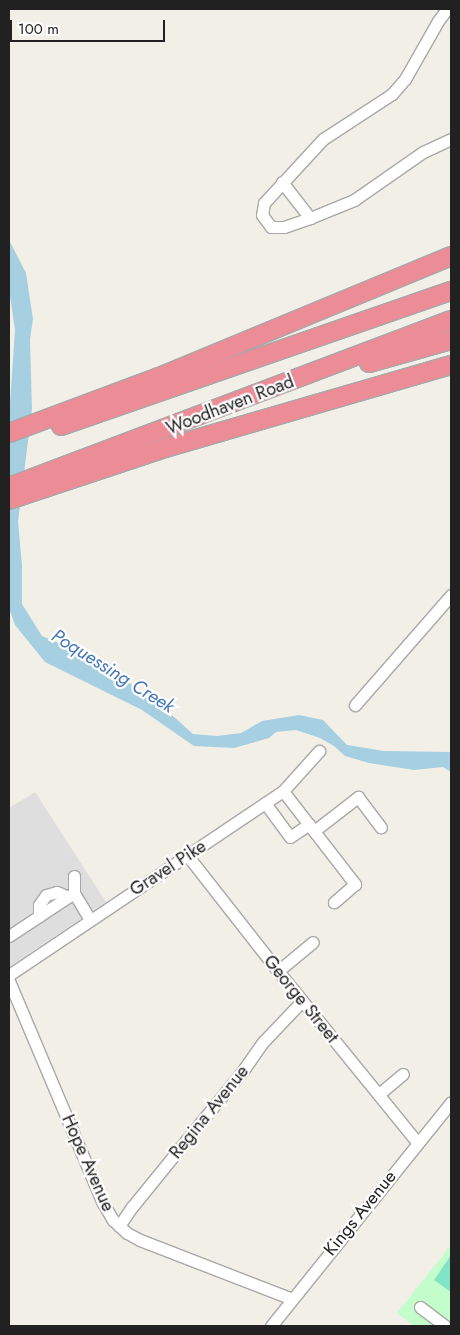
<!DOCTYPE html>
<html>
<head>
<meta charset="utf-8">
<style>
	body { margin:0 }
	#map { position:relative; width:460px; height:1335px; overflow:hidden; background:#f2efe7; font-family:Jost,sans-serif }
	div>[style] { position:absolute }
	.residential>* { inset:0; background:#dfdede }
	.park>* { inset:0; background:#c3fdcc }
	.pitch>* { inset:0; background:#82e4c6 }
	.water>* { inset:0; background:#a6cfe1 }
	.roads { filter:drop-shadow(1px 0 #a8a8a8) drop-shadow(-1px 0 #a8a8a8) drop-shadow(0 1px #a8a8a8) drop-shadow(0 -1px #a8a8a8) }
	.minor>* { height:11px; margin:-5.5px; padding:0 5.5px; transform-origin:5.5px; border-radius:5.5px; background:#fff }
	.highway>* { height:18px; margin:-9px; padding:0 9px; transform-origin:9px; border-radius:9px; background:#ec8c96 }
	span { translate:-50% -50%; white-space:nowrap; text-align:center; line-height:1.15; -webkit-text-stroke:4.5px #fff; paint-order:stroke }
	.street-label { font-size:18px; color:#212121 }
	.water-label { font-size:19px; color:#4677b8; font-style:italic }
	.frame { position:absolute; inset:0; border:10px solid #212121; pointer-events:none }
	.scale { position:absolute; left:10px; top:20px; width:155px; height:22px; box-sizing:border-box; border:2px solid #212121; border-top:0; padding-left:6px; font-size:15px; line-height:18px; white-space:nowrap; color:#212121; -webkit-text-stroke:4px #fff; paint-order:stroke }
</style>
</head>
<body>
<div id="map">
	<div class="residential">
		<i style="clip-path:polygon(35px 792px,106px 902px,9px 967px,9px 808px)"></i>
	</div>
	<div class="park">
		<i style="clip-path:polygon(451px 1245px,451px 1326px,414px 1326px,397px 1313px)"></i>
	</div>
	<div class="pitch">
		<i style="clip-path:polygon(451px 1255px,451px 1292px,434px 1280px)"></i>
	</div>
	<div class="water">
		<i style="clip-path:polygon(9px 240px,26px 273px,33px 319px,30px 339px,32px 409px,18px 522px,22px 565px,22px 604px,42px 636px,85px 654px,132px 685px,174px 717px,193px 734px,217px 736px,241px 733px,262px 721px,299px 715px,323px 720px,347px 745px,384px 751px,451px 752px,451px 772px,443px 767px,414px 770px,369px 763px,345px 756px,334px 746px,320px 738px,296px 730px,276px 732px,269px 738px,234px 748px,194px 746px,142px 710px,45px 662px,15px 625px,9px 608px,9px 418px,15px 330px,9px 289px)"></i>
	</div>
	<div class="roads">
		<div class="minor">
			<i style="left:447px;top:9px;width:15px;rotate:127deg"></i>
			<i style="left:438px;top:21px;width:67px;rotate:119.6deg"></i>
			<i style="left:405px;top:79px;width:20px;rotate:131deg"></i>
			<i style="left:392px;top:94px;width:82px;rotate:146.9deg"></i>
			<i style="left:323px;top:139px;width:87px;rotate:132.7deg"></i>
			<i style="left:264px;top:203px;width:12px;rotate:99deg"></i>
			<i style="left:262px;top:215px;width:15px;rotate:53deg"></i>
			<i style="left:271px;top:227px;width:13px"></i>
			<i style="left:284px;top:227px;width:28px;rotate:-19deg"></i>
			<i style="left:310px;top:218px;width:48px;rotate:-22.2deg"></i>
			<i style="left:354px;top:200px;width:84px;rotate:-34.8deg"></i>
			<i style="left:423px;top:152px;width:31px;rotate:-25deg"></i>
			<i style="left:282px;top:182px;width:46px;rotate:52.1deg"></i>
			<i style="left:355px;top:705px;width:146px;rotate:-48.9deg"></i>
			<i style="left:283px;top:791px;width:118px;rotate:52.3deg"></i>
			<i style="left:355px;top:884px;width:28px;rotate:139deg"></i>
			<i style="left:265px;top:803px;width:42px;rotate:53.7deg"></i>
			<i style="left:290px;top:837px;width:23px;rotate:-34deg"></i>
			<i style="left:314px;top:831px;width:56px;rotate:-37.7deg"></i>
			<i style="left:358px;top:797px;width:38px;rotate:53deg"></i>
			<i style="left:187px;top:855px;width:147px;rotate:51.9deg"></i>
			<i style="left:278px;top:971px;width:220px;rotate:50.9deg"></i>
			<i style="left:74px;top:893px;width:17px;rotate:-90deg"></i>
			<i style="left:39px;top:916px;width:11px;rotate:-90deg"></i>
			<i style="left:39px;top:905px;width:12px;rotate:-55deg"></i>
			<i style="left:46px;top:895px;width:11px;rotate:-15deg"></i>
			<i style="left:57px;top:892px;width:12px;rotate:24deg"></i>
			<i style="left:9px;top:936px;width:78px;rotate:-33.5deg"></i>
			<i style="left:74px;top:893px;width:31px;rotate:59deg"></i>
			<i style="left:278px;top:971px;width:45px;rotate:-39.6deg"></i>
			<i style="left:9px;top:975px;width:330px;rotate:-33.9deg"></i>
			<i style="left:283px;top:791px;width:54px;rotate:-48deg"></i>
			<i style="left:9px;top:981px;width:241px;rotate:67.1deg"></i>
			<i style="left:103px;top:1203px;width:20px;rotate:60deg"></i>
			<i style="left:113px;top:1220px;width:19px;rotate:43deg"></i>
			<i style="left:127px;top:1233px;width:15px;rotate:28deg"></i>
			<i style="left:140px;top:1240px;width:163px;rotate:21.2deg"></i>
			<i style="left:379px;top:1094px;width:31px;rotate:-40deg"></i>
			<i style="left:119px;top:1226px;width:23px;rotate:-56deg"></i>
			<i style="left:132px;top:1207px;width:178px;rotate:-50.9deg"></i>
			<i style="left:244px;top:1069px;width:33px;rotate:-55deg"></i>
			<i style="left:263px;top:1042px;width:57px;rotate:-46.4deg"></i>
			<i style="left:420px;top:1307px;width:31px;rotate:37deg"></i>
			<i style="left:271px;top:1326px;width:287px;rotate:-51.2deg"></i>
		</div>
		<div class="highway">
			<i style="left:369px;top:363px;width:85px;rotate:-15.7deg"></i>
			<i style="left:61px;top:426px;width:413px;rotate:-19.1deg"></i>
			<i style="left:9px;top:433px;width:160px;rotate:-20.5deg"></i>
			<i style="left:159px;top:377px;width:316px;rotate:-22.5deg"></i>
			<i style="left:9px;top:487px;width:472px;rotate:-20.7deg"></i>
			<i style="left:9px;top:500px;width:164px;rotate:-18.4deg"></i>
			<i style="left:165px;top:448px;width:298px;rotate:-16.2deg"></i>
		</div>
	</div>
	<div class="street-label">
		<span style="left:230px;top:405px;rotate:-21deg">Woodhaven Road</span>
		<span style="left:168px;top:868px;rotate:-33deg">Gravel Pike</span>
		<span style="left:301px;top:999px;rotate:51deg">George Street</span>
		<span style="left:209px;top:1112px;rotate:-51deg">Regina Avenue</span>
		<span style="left:88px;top:1163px;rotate:66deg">Hope Avenue</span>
		<span style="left:360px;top:1213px;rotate:-51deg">Kings Avenue</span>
	</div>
	<div class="water-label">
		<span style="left:113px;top:671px;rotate:32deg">Poquessing Creek</span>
	</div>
	<div class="frame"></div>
	<div class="scale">100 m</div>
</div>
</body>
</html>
